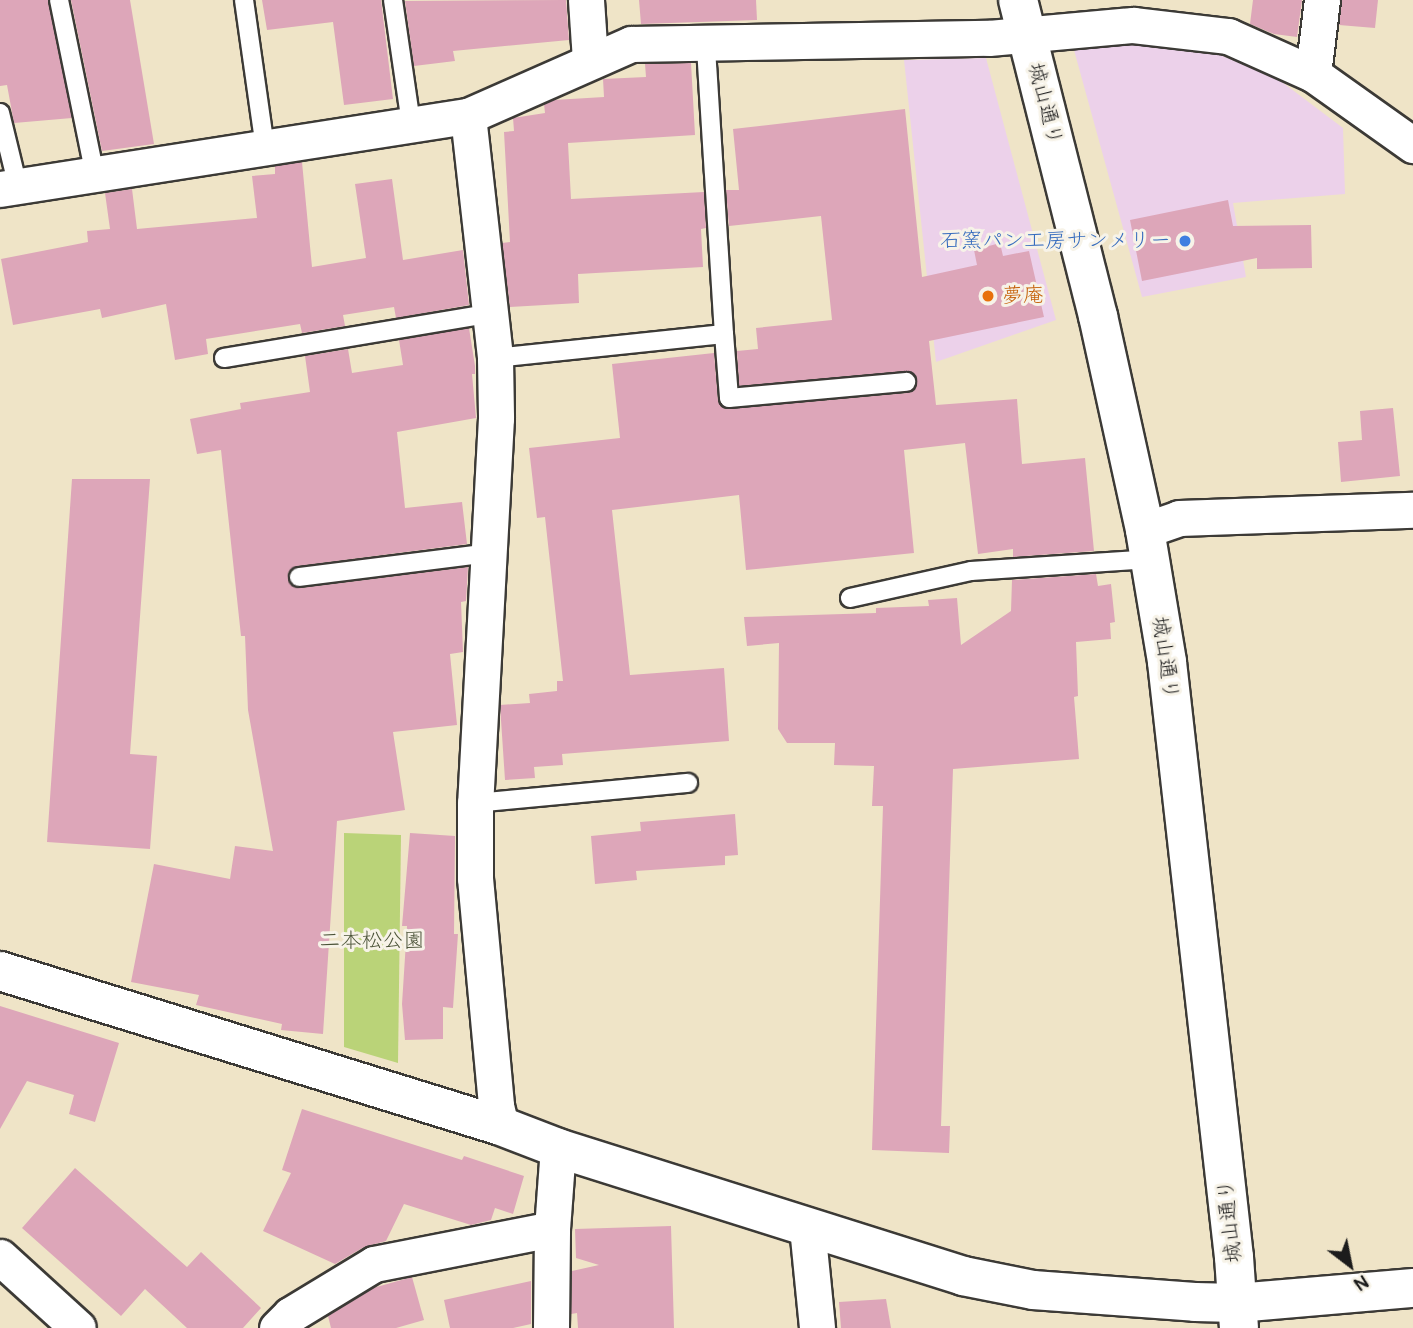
<!DOCTYPE html>
<html>
<head>
<meta charset="utf-8">
<style>
	body { margin:0 }
	#map { position:relative; width:1413px; height:1328px; overflow:hidden; background:#efe4c7; font-family:Pangolin,"Klee One",sans-serif }
	div>[style] { position:absolute }
	.built>* { inset:0; background:#ecd1ea }
	.green>* { inset:0; background:#bad378 }
	.building>* { inset:0; background:#dda6b9 }
	.roads { filter:drop-shadow(2px 0 #3c3a36) drop-shadow(-2px 0 #3c3a36) drop-shadow(0 2px #3c3a36) drop-shadow(0 -2px #3c3a36) }
	.service>* { height:18px; margin:-9px; padding:0 9px; transform-origin:9px; border-radius:9px; background:#fff }
	.minor>* { height:35px; margin:-17.5px; padding:0 17.5px; transform-origin:17.5px; border-radius:17.5px; background:#fff }
	.tertiary>* { height:38px; margin:-19px; padding:0 19px; transform-origin:19px; border-radius:19px; background:#fff }
	.dots>* { width:19px; height:19px; translate:-50% -50%; box-sizing:border-box; border:4px solid #f7f3e8; border-radius:50% }
	span { translate:-50% -50%; white-space:nowrap; text-align:center; line-height:1.15; -webkit-text-stroke:6px #f7f3e8; paint-order:stroke }
	.street-label { font-size:21px; color:#1c1c1c }
	.shop-label { font-size:21px; color:#366cbe }
	.right { translate:-100% -50%; text-align:right }
	.food-label { font-size:21px; color:#c56008 }
	.left { translate:0 -50%; text-align:left }
	.park-label { font-size:21px; color:#4b5338 }
	.north { position:absolute; left:1315px; top:1230px; width:70px; height:70px; -webkit-text-stroke:5px #f7f3e8; paint-order:stroke; rotate:148deg; font-size:19px; font-weight:700; line-height:28px; text-align:center; color:#1c1c1c }
	.north::after { content:''; display:block; margin:auto; width:24px; height:32px; background:#1c1c1c; clip-path:polygon(50% 0,100% 100%,50% 72%,0 100%) }
</style>
</head>
<body>
<div id="map">
	<div class="built">
		<i style="clip-path:polygon(1155px 42px,1216px 53px,1278px 79px,1343px 128px,1345px 194px,1233px 203px,1246px 277px,1142px 297px,1074px 50px)"></i>
		<i style="clip-path:polygon(986px 58px,1056px 320px,936px 362px,904px 60px)"></i>
	</div>
	<div class="green">
		<i style="clip-path:polygon(344px 833px,401px 835px,398px 1063px,344px 1047px)"></i>
	</div>
	<div class="building">
		<i style="clip-path:polygon(0 0,48px 0,72px 118px,14px 123px,7px 85px,0 86px)"></i>
		<i style="clip-path:polygon(71px 0,130px 0,154px 144px,102px 151px)"></i>
		<i style="clip-path:polygon(262px 0,381px 0,393px 99px,344px 105px,333px 22px,267px 30px)"></i>
		<i style="clip-path:polygon(566px 0,569px 40px,453px 51px,455px 61px,414px 66px,405px 1px)"></i>
		<i style="clip-path:polygon(639px 0,756px 0,757px 20px,641px 24px)"></i>
		<i style="clip-path:polygon(1253px 0,1302px 0,1297px 37px,1274px 34px,1250px 24px)"></i>
		<i style="clip-path:polygon(1342px 0,1378px 0,1375px 28px,1339px 25px)"></i>
		<i style="clip-path:polygon(691px 63px,695px 135px,568px 143px,571px 199px,704px 192px,706px 228px,701px 229px,703px 267px,578px 274px,579px 303px,510px 307px,502px 243px,510px 242px,504px 132px,514px 131px,513px 118px,545px 113px,544px 104px,554px 100px,604px 97px,603px 79px,646px 77px,645px 64px)"></i>
		<i style="clip-path:polygon(905px 109px,922px 277px,977px 265px,974px 250px,1000px 243px,1003px 256px,1029px 251px,1044px 317px,929px 341px,936px 405px,1017px 399px,1022px 464px,1085px 458px,1094px 551px,1013px 557px,1013px 549px,978px 554px,965px 443px,904px 450px,914px 553px,746px 570px,739px 495px,612px 510px,630px 675px,724px 668px,729px 741px,562px 754px,563px 765px,534px 767px,535px 778px,505px 780px,500px 705px,530px 703px,529px 694px,557px 691px,557px 681px,563px 681px,545px 517px,537px 518px,529px 448px,620px 438px,612px 364px,714px 353px,718px 400px,720px 405px,729px 409px,907px 393px,916px 387px,916px 376px,905px 371px,739px 386px,737px 351px,758px 349px,756px 328px,832px 320px,821px 216px,729px 226px,726px 190px,739px 190px,733px 129px)"></i>
		<i style="clip-path:polygon(302px 162px,312px 267px,366px 258px,355px 184px,392px 179px,403px 260px,463px 250px,469px 305px,396px 318px,394px 307px,343px 315px,345px 326px,302px 333px,300px 324px,206px 339px,208px 354px,175px 360px,166px 304px,102px 318px,100px 309px,13px 325px,1px 259px,88px 242px,87px 231px,110px 229px,105px 193px,132px 189px,137px 229px,257px 218px,252px 176px,275px 174px,275px 166px)"></i>
		<i style="clip-path:polygon(1228px 200px,1233px 226px,1311px 225px,1312px 268px,1257px 269px,1257px 258px,1142px 281px,1130px 220px)"></i>
		<i style="clip-path:polygon(469px 328px,475px 366px,475px 374px,472px 374px,476px 418px,397px 432px,405px 508px,462px 502px,467px 544px,298px 566px,288px 573px,290px 584px,300px 588px,468px 567px,466px 601px,461px 602px,463px 652px,450px 654px,457px 725px,393px 732px,405px 810px,337px 821px,323px 1034px,281px 1030px,282px 1024px,196px 1005px,199px 995px,131px 982px,154px 864px,230px 879px,235px 846px,273px 851px,248px 710px,245px 636px,241px 636px,221px 450px,197px 454px,190px 419px,241px 409px,240px 403px,310px 392px,305px 356px,348px 349px,352px 373px,403px 365px,399px 340px)"></i>
		<i style="clip-path:polygon(1393px 408px,1400px 476px,1341px 482px,1338px 442px,1362px 440px,1360px 411px)"></i>
		<i style="clip-path:polygon(72px 479px,150px 479px,130px 754px,157px 756px,150px 849px,47px 842px)"></i>
		<i style="clip-path:polygon(1096px 574px,1098px 586px,1111px 584px,1115px 622px,1110px 623px,1111px 639px,1076px 642px,1078px 696px,1074px 697px,1079px 759px,953px 769px,941px 1126px,950px 1126px,949px 1153px,872px 1150px,883px 806px,872px 806px,874px 766px,834px 765px,835px 743px,787px 743px,778px 729px,779px 643px,747px 646px,744px 617px,876px 613px,876px 608px,929px 606px,928px 600px,957px 598px,961px 645px,1011px 611px,1012px 580px)"></i>
		<i style="clip-path:polygon(735px 814px,738px 855px,725px 856px,725px 865px,636px 871px,637px 880px,595px 884px,591px 836px,641px 831px,640px 822px)"></i>
		<i style="clip-path:polygon(410px 833px,455px 836px,454px 934px,458px 934px,453px 1008px,443px 1007px,443px 1039px,405px 1040px,402px 1004px,407px 926px,402px 926px)"></i>
		<i style="clip-path:polygon(0 1006px,119px 1043px,95px 1122px,69px 1114px,74px 1095px,27px 1081px,0 1129px)"></i>
		<i style="clip-path:polygon(302px 1109px,462px 1160px,464px 1156px,524px 1176px,513px 1214px,495px 1208px,491px 1220px,471px 1225px,404px 1204px,386px 1241px,364px 1247px,335px 1264px,263px 1231px,291px 1173px,282px 1170px)"></i>
		<i style="clip-path:polygon(75px 1168px,187px 1267px,201px 1252px,261px 1308px,243px 1328px,187px 1328px,145px 1289px,121px 1316px,22px 1228px)"></i>
		<i style="clip-path:polygon(671px 1226px,674px 1328px,578px 1328px,577px 1313px,571px 1314px,572px 1271px,599px 1265px,576px 1258px,575px 1229px)"></i>
		<i style="clip-path:polygon(412px 1277px,424px 1320px,396px 1328px,331px 1328px,328px 1316px,373px 1288px)"></i>
		<i style="clip-path:polygon(531px 1281px,531px 1324px,513px 1328px,450px 1328px,444px 1300px)"></i>
		<i style="clip-path:polygon(886px 1299px,891px 1328px,841px 1328px,839px 1302px)"></i>
	</div>
	<div class="roads">
		<div class="service">
			<i style="left:59px;top:0;width:179px;rotate:78.4deg"></i>
			<i style="left:244px;top:0;width:149px;rotate:81.9deg"></i>
			<i style="left:393px;top:0;width:125px;rotate:81.7deg"></i>
			<i style="left:0;top:113px;width:76px;rotate:76.3deg"></i>
			<i style="left:724px;top:334px;width:64px;rotate:85.5deg"></i>
			<i style="left:729px;top:398px;width:178px;rotate:-5.2deg"></i>
			<i style="left:224px;top:358px;width:272px;rotate:-9.5deg"></i>
			<i style="left:495px;top:358px;width:230px;rotate:-6deg"></i>
			<i style="left:724px;top:334px;width:291px;rotate:-93.6deg"></i>
			<i style="left:299px;top:577px;width:192px;rotate:-7.2deg"></i>
			<i style="left:850px;top:598px;width:124px;rotate:-12.6deg"></i>
			<i style="left:971px;top:571px;width:179px;rotate:-3.8deg"></i>
			<i style="left:475px;top:803px;width:214px;rotate:-5.4deg"></i>
		</div>
		<div class="minor">
			<i style="left:586px;top:0;width:60px;rotate:86.2deg"></i>
			<i style="left:1313px;top:74px;width:75px;rotate:-83.1deg"></i>
			<i style="left:468px;top:116px;width:244px;rotate:83.6deg"></i>
			<i style="left:495px;top:358px;width:60px;rotate:89deg"></i>
			<i style="left:496px;top:418px;width:386px;rotate:93.1deg"></i>
			<i style="left:475px;top:803px;width:75px;rotate:90deg"></i>
			<i style="left:475px;top:878px;width:229px;rotate:84.7deg"></i>
			<i style="left:496px;top:1106px;width:21px;rotate:76deg"></i>
			<i style="left:0;top:189px;width:474px;rotate:-8.9deg"></i>
			<i style="left:468px;top:116px;width:178px;rotate:-23.8deg"></i>
			<i style="left:631px;top:44px;width:358px;rotate:-1deg"></i>
			<i style="left:989px;top:38px;width:145px;rotate:-5.2deg"></i>
			<i style="left:1133px;top:25px;width:96px;rotate:6.6deg"></i>
			<i style="left:1228px;top:36px;width:93px;rotate:24.1deg"></i>
			<i style="left:1313px;top:74px;width:123px;rotate:35.4deg"></i>
			<i style="left:1145px;top:530px;width:36px;rotate:-19deg"></i>
			<i style="left:1179px;top:518px;width:234px;rotate:-2deg"></i>
			<i style="left:807px;top:1227px;width:101px;rotate:84.3deg"></i>
			<i style="left:0;top:1257px;width:105px;rotate:42.3deg"></i>
			<i style="left:277px;top:1328px;width:18px;rotate:-45deg"></i>
			<i style="left:290px;top:1315px;width:98px;rotate:-31.3deg"></i>
			<i style="left:374px;top:1264px;width:181px;rotate:-11.1deg"></i>
			<i style="left:551px;top:1328px;width:99px;rotate:-89.4deg"></i>
			<i style="left:552px;top:1229px;width:81px;rotate:-85.8deg"></i>
		</div>
		<div class="tertiary">
			<i style="left:1018px;top:0;width:326px;rotate:75.8deg"></i>
			<i style="left:1098px;top:316px;width:219px;rotate:77.6deg"></i>
			<i style="left:1145px;top:530px;width:134px;rotate:80.5deg"></i>
			<i style="left:1167px;top:662px;width:599px;rotate:83.58deg"></i>
			<i style="left:1234px;top:1257px;width:71px;rotate:86deg"></i>
			<i style="left:0;top:971px;width:524px;rotate:17.19deg"></i>
			<i style="left:501px;top:1126px;width:61px;rotate:21.1deg"></i>
			<i style="left:558px;top:1148px;width:425px;rotate:17.5deg"></i>
			<i style="left:963px;top:1276px;width:71px;rotate:11.3deg"></i>
			<i style="left:1033px;top:1290px;width:162px;rotate:4.2deg"></i>
			<i style="left:1195px;top:1302px;width:42px;rotate:1.4deg"></i>
			<i style="left:1237px;top:1303px;width:177px;rotate:-4.9deg"></i>
		</div>
	</div>
	<div class="dots">
		<i style="left:1185px;top:241px;background:#3f7fe0"></i>
		<i style="left:988px;top:296px;background:#e8710a"></i>
	</div>
	<div class="street-label">
		<span style="left:1045px;top:104px;rotate:76deg">城山通り</span>
		<span style="left:1165px;top:658px;rotate:82deg">城山通り</span>
		<span style="left:1230px;top:1221px;rotate:-96deg">城山通り</span>
	</div>
	<div class="shop-label">
		<span class="right" style="left:1171px;top:241px">石窯パン工房サンメリー</span>
	</div>
	<div class="food-label">
		<span class="left" style="left:1002px;top:296px">夢庵</span>
	</div>
	<div class="park-label">
		<span style="left:372px;top:941px">二本松公園</span>
	</div>
	<div class="north">N</div>
</div>
</body>
</html>
